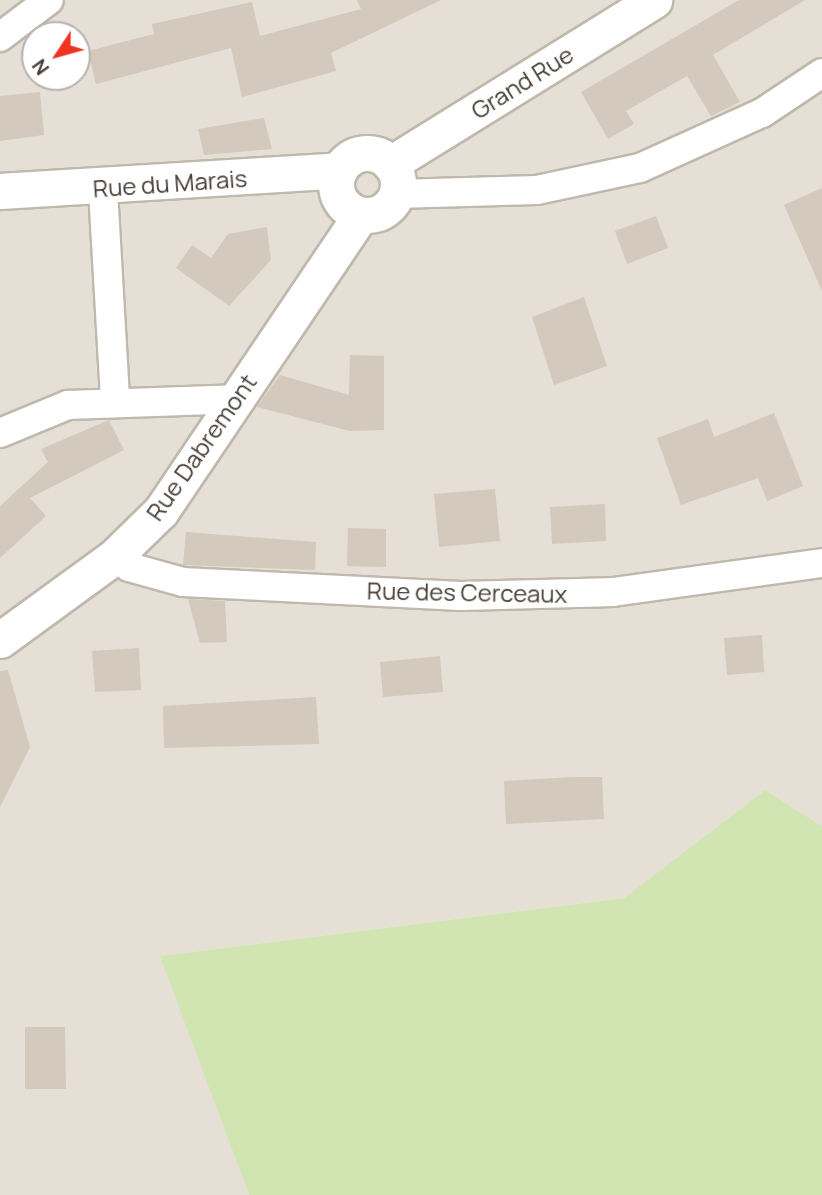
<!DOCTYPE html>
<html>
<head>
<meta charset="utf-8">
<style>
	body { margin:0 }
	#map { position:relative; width:822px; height:1195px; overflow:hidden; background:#f2eee6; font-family:Manrope,sans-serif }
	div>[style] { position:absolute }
	.residential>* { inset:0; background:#e6dfd5 }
	.green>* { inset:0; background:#d0e5b1 }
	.building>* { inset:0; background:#d3c9bc }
	.roads { filter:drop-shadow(2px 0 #c0b8ac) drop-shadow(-2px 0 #c0b8ac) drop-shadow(0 2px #c0b8ac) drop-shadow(0 -2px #c0b8ac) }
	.minor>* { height:28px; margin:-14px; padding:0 14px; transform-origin:14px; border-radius:14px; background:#fff }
	.tertiary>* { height:35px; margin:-17.5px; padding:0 17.5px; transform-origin:17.5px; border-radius:17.5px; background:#fff }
	.tertiary>.ring { margin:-17.5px; padding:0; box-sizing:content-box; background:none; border:35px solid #fff; border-radius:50% }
	span { translate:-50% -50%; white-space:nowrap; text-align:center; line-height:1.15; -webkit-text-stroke:5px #fff; paint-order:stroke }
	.street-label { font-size:24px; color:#453e36 }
	.north { position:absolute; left:21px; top:21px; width:70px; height:70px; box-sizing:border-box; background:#fff; border:2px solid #b5b2af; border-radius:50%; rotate:234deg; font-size:19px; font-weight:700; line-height:28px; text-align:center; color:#453e36 }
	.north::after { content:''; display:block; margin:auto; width:24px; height:32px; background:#ef3321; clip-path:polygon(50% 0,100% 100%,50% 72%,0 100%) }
</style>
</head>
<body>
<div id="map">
	<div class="residential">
		<i style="clip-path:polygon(evenodd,0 0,822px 0,822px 826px,765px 790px,624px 898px,161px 956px,249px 1195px,0 1195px,0 0,35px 35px,77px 35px,77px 77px,35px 77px,35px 35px)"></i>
	</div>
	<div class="green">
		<i style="clip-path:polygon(765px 790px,822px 826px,822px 1195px,249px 1195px,160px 956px,624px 898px)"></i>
	</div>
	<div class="building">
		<i style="clip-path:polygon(357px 0,441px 0,331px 53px,336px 71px,242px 97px,231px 48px,96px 84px,88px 51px,154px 34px,152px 24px,252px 2px,260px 36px,361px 9px)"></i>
		<i style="clip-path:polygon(739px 0,805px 0,713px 55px,740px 102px,711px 116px,687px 76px,626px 111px,634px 124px,608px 139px,581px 92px)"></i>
		<i style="clip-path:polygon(40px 92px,44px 135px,0 141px,0 96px)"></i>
		<i style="clip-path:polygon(264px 118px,272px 149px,204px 155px,198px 129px)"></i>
		<i style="clip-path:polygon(822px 188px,822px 291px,784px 205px)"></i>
		<i style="clip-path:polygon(656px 216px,668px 248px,627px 264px,615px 231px)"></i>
		<i style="clip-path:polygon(267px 227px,271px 260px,229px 306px,176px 268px,192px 245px,211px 258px,228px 234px)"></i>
		<i style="clip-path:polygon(584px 297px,607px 366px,554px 385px,532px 317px)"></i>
		<i style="clip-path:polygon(350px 355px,384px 356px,384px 430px,350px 431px,257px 407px,280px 375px,349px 395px)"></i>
		<i style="clip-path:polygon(774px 413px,803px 486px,767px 501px,758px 478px,681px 505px,657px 438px,708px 419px,714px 437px)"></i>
		<i style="clip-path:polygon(109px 420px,124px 450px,30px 498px,46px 516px,0 558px,0 506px,48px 462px,41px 449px)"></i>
		<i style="clip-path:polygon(495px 489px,500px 541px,439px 547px,434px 494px)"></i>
		<i style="clip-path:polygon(605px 504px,606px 541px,552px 544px,550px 507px)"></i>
		<i style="clip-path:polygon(348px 528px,386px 529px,386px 567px,347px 566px)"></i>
		<i style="clip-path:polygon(186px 532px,316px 542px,315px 570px,183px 565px)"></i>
		<i style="clip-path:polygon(188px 599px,225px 601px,227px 642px,200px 643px)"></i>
		<i style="clip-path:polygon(762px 635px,764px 672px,727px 675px,724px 638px)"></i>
		<i style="clip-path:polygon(139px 648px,141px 690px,95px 692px,92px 651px)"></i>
		<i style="clip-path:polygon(440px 656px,443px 692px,383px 697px,380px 662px)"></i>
		<i style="clip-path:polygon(8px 670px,30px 747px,0 807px,0 671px)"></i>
		<i style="clip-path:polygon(316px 697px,319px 744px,164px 748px,163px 706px)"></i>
		<i style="clip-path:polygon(574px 777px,602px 777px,604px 819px,506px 824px,504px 781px)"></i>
		<i style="clip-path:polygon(25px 1027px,65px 1027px,66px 1089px,25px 1089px)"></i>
	</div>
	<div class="roads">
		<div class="minor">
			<i style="left:0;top:37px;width:61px;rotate:-37.1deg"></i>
			<i style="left:103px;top:190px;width:210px;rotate:86.7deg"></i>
			<i style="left:396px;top:194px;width:141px;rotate:-1.6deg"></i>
			<i style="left:537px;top:190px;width:105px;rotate:-12.1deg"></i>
			<i style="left:640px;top:168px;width:134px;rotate:-24.3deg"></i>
			<i style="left:762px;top:113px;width:72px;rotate:-33.7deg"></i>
			<i style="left:0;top:433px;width:74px;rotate:-22.4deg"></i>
			<i style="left:68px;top:405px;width:168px;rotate:-2deg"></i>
			<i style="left:115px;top:556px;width:18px;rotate:38deg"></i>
			<i style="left:129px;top:567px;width:56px;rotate:15.5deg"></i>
			<i style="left:183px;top:582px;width:278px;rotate:2.9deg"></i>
			<i style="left:461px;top:596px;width:152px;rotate:-1.5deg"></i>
			<i style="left:613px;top:592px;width:211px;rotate:-7.9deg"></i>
		</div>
		<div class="tertiary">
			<i class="ring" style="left:336px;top:153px;width:27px;height:27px"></i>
			<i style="left:390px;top:164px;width:311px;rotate:-31.8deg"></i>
			<i style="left:0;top:191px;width:340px;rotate:-3.5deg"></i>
			<i style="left:0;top:640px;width:142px;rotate:-36.1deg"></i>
			<i style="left:115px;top:556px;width:64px;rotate:-44.4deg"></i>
			<i style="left:161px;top:511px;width:357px;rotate:-56deg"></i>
		</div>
	</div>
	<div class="street-label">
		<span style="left:522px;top:82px;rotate:-32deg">Grand Rue</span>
		<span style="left:170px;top:183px;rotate:-4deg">Rue du Marais</span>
		<span style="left:201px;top:447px;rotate:-55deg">Rue Dabremont</span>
		<span style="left:467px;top:592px;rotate:1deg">Rue des Cerceaux</span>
	</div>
	<div class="north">N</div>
</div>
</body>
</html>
